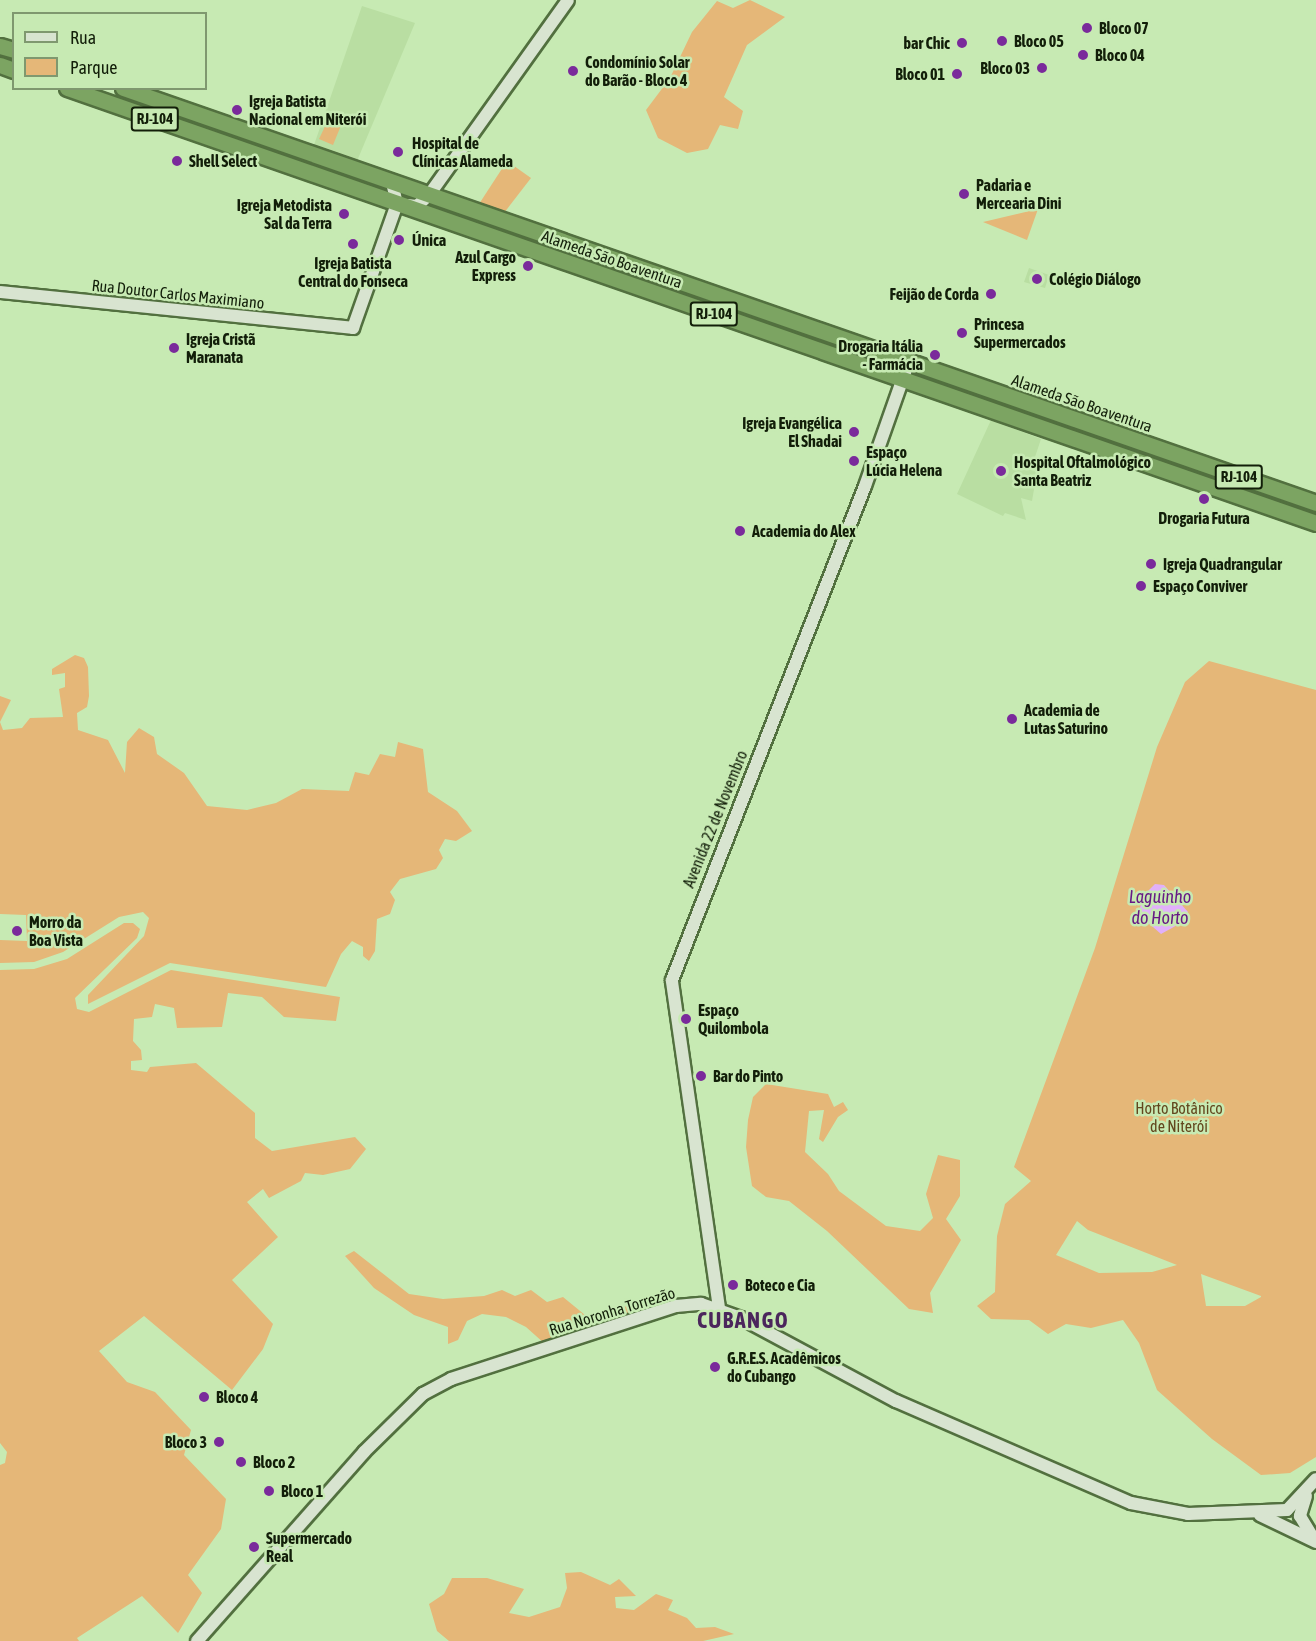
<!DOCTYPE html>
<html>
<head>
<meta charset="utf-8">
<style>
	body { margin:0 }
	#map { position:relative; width:1316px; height:1641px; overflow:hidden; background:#c7eab3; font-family:"Asap Condensed",sans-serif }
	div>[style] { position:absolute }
	.built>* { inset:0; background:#b9dea2 }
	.green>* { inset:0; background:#e5b778 }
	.water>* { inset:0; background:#e1b0fa }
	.stream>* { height:2px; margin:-1px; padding:0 1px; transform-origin:1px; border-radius:1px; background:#e1b0fa }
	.roads { filter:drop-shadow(2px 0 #52703f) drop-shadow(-2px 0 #52703f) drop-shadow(0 2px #52703f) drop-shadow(0 -2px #52703f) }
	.secondary>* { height:12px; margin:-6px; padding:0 6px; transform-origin:6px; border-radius:6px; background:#d8e4d0 }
	.highway>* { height:15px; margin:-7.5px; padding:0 7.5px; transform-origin:7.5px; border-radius:7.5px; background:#7ca462 }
	.dots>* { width:16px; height:16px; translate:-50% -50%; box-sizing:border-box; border:3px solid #c7eab3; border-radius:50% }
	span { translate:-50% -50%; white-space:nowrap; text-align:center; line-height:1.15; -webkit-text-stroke:5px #c7eab3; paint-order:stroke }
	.shield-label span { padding:2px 4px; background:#c7eab3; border:2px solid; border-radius:4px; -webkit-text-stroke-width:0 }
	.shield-label { font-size:15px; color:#121e09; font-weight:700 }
	.poi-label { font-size:16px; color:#121e09; font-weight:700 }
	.left { translate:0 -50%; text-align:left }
	.right { translate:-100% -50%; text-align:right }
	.street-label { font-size:16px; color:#121e09 }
	.park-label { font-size:16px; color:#63471e }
	.water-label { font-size:18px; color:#671985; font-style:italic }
	.district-label { font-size:22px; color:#4b265c; font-weight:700; letter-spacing:1.5px }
	.legend { position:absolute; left:12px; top:12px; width:195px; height:78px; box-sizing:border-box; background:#c7eab3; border:2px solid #7f986f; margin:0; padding:8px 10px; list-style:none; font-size:18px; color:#121e09 }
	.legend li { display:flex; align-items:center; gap:12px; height:30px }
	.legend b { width:30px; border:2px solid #7f986f }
</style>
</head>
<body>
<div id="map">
	<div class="built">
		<i style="clip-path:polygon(362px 6px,415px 23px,357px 161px,314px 145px)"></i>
		<i style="clip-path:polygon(1029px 268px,1049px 275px,1045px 288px,1024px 282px)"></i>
		<i style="clip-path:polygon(991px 420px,1041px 439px,1031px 469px,1037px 472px,1032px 501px,1021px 498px,1026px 520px,1005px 513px,1003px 516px,957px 494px)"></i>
	</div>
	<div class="green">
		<i style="clip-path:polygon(750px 0,785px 17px,747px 45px,724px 97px,743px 111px,738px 129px,720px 125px,708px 149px,687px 153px,658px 138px,646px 110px,670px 78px,692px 32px,717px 1px,733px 8px)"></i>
		<i style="clip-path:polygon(329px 118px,342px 123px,333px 145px,319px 139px)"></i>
		<i style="clip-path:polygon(507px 161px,531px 178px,504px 213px,479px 204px)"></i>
		<i style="clip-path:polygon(1038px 209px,1027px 240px,983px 222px)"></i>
		<i style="clip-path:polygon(75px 655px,84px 658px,88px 667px,89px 696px,87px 707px,77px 713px,78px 730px,108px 740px,125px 773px,127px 742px,139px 728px,154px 737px,157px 754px,184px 773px,207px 806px,247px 810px,276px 803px,302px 789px,349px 791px,355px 772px,369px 775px,380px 754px,395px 757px,398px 742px,423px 749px,428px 792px,457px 811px,472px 831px,456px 841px,445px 839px,439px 850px,443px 858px,436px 869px,400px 879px,390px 892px,395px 900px,390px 914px,377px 919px,375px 951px,369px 961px,363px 956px,363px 947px,352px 941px,341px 954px,326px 987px,170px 963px,88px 1004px,88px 995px,144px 936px,149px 918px,143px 912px,119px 917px,63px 952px,34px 962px,0 963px,0 940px,27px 941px,26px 915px,0 914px,0 696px,11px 700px,0 722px,3px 730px,22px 728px,30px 718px,63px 717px,59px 689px,65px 687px,65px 673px,52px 675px,52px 669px)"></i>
		<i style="clip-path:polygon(evenodd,1209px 661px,1316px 690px,1316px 1457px,1290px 1473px,1261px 1475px,1212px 1439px,1157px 1390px,1139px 1343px,1123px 1320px,1091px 1328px,1066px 1324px,1048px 1334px,1029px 1320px,991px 1319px,977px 1306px,995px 1292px,997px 1236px,1005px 1204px,1031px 1181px,1014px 1167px,1095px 948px,1157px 747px,1185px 682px,1209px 661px,1077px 1221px,1088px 1230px,1177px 1265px,1152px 1272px,1099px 1273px,1056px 1255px,1077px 1221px,1209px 661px,1201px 1274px,1261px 1296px,1261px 1297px,1245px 1306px,1206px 1306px,1201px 1274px)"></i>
		<i style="clip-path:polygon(124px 923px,133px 923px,140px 929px,137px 938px,75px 998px,77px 1009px,89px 1012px,171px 970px,340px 997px,336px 1021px,284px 1017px,262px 997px,228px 993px,222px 1027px,177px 1028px,174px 1008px,155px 1004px,152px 1017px,134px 1019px,133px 1041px,141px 1050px,142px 1060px,131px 1061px,131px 1070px,147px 1072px,150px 1067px,196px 1063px,255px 1113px,255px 1138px,272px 1151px,355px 1137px,366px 1149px,350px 1169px,323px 1175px,305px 1173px,301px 1181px,269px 1198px,263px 1189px,247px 1202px,278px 1237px,232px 1280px,273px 1324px,263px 1349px,232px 1390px,144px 1316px,99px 1351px,127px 1382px,155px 1392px,191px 1430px,184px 1455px,226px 1499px,221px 1529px,188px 1575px,202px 1593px,178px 1633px,142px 1596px,77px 1638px,79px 1641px,0 1641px,0 1465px,5px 1463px,7px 1452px,0 1443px,0 970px,34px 969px,67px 959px)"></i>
		<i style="clip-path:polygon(766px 1084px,828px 1094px,834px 1107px,843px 1102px,848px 1110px,838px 1117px,823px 1142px,819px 1139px,824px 1110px,809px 1111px,805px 1152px,828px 1174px,839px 1191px,886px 1226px,920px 1231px,933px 1218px,926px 1194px,938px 1155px,960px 1160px,960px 1196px,946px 1219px,961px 1240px,930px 1293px,933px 1313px,909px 1309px,827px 1231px,789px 1201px,766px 1197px,752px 1186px,746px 1147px,748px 1120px,753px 1097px)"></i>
		<i style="clip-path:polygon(354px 1251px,409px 1294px,443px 1299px,484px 1296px,502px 1290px,515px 1296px,531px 1290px,547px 1302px,563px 1297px,585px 1315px,633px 1305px,631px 1314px,545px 1344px,526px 1327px,506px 1317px,482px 1314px,467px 1321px,458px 1340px,448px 1344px,448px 1327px,414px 1315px,374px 1288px,345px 1256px)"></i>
		<i style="clip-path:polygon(581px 1572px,610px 1585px,619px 1579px,636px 1596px,615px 1597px,616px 1608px,634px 1610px,656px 1594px,673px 1600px,668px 1610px,687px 1618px,696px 1628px,715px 1627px,734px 1634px,703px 1641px,449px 1641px,437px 1631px,429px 1604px,444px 1594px,452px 1578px,487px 1578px,524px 1589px,509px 1613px,529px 1617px,560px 1607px,567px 1588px,565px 1573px)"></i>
	</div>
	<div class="water">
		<i style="clip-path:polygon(1155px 884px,1164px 885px,1188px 912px,1181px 923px,1161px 934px,1145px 920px,1140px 908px,1142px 897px)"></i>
	</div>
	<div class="stream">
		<i style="left:303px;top:161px;width:5px;rotate:11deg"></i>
		<i style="left:328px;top:169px;width:44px;rotate:20.1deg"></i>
		<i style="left:748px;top:315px;width:163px;rotate:19.3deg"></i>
		<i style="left:910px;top:372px;width:150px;rotate:19deg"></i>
		<i style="left:1291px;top:503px;width:27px;rotate:20deg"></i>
	</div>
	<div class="roads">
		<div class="secondary">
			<i style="left:407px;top:205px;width:10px;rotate:6deg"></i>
			<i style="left:417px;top:206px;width:16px;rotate:-43deg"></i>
			<i style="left:429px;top:195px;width:239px;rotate:-54.5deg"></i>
			<i style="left:0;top:292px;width:355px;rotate:5.8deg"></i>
			<i style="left:353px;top:328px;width:132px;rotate:-70.5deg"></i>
			<i style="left:397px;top:204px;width:22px;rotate:-103deg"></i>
			<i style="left:719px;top:1308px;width:331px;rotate:-98.2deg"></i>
			<i style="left:672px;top:980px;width:530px;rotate:-68.66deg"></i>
			<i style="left:865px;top:486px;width:133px;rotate:-70.6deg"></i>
			<i style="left:1306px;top:1496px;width:21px;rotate:107deg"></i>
			<i style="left:1300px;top:1516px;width:27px;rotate:59deg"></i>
			<i style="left:1260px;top:1515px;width:62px;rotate:25.7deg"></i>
			<i style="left:197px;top:1641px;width:252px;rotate:-48.5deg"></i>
			<i style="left:364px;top:1452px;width:83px;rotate:-44.5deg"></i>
			<i style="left:423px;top:1394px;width:32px;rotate:-28deg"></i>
			<i style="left:451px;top:1379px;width:237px;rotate:-18deg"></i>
			<i style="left:676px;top:1306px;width:25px;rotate:-5deg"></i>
			<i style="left:701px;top:1304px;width:42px;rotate:19.3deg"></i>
			<i style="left:741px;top:1318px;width:176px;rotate:28.2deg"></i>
			<i style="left:896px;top:1401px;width:256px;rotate:23.5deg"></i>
			<i style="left:1131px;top:1503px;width:58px;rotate:10.9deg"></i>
			<i style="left:1188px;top:1514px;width:99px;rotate:-2.3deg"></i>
			<i style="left:1287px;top:1510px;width:42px;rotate:-46.9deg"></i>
		</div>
		<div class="highway">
			<i style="left:0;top:46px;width:15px;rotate:16deg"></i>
			<i style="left:0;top:65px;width:15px;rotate:20deg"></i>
			<i style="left:67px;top:88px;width:1323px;rotate:19.2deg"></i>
			<i style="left:123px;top:88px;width:1263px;rotate:19.18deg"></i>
		</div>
	</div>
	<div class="dots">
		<i style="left:1087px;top:28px;background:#7a2a9b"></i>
		<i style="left:1002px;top:41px;background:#7a2a9b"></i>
		<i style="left:962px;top:43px;background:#7a2a9b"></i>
		<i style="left:1083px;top:55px;background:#7a2a9b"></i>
		<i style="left:1042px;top:68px;background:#7a2a9b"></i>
		<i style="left:573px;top:71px;background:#7a2a9b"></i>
		<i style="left:957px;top:74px;background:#7a2a9b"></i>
		<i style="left:237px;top:110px;background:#7a2a9b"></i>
		<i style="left:398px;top:152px;background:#7a2a9b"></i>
		<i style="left:177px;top:161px;background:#7a2a9b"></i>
		<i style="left:964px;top:194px;background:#7a2a9b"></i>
		<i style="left:344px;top:214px;background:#7a2a9b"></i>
		<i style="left:399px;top:240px;background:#7a2a9b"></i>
		<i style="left:353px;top:244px;background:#7a2a9b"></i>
		<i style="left:528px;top:266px;background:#7a2a9b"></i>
		<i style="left:1037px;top:279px;background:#7a2a9b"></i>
		<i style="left:991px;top:294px;background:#7a2a9b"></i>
		<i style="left:962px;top:333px;background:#7a2a9b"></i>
		<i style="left:174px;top:348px;background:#7a2a9b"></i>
		<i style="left:935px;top:355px;background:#7a2a9b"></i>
		<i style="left:854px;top:432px;background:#7a2a9b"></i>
		<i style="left:854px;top:461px;background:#7a2a9b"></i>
		<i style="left:1001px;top:471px;background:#7a2a9b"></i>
		<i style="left:1204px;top:499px;background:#7a2a9b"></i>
		<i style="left:740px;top:531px;background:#7a2a9b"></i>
		<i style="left:1151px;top:564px;background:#7a2a9b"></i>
		<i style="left:1141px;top:586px;background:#7a2a9b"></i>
		<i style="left:1012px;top:719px;background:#7a2a9b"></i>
		<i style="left:17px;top:931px;background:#7a2a9b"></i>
		<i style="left:686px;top:1019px;background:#7a2a9b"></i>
		<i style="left:701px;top:1076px;background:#7a2a9b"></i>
		<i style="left:733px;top:1285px;background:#7a2a9b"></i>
		<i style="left:715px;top:1367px;background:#7a2a9b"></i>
		<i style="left:204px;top:1397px;background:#7a2a9b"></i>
		<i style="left:219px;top:1442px;background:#7a2a9b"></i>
		<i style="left:241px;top:1462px;background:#7a2a9b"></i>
		<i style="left:269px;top:1491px;background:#7a2a9b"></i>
		<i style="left:254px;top:1547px;background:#7a2a9b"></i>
	</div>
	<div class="shield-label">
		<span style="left:155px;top:119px">RJ-104</span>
		<span style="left:714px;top:314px">RJ-104</span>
		<span style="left:1239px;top:477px">RJ-104</span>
	</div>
	<div class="poi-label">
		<span class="left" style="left:1099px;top:28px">Bloco 07</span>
		<span class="left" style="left:1014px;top:41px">Bloco 05</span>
		<span class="right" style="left:950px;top:43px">bar Chic</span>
		<span class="left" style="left:1095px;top:55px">Bloco 04</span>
		<span class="left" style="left:585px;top:71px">Condomínio Solar<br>do Barão - Bloco 4</span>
		<span class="right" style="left:1030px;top:68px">Bloco 03</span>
		<span class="right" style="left:945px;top:74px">Bloco 01</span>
		<span class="left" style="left:249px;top:110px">Igreja Batista<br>Nacional em Niterói</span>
		<span class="left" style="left:412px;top:152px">Hospital de<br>Clínicas Alameda</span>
		<span class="left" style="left:189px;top:161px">Shell Select</span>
		<span class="left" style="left:976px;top:194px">Padaria e<br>Mercearia Dini</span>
		<span class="right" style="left:332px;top:214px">Igreja Metodista<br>Sal da Terra</span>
		<span class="left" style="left:412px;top:240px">Única</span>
		<span class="right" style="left:516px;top:266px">Azul Cargo<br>Express</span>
		<span style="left:353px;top:272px">Igreja Batista<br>Central do Fonseca</span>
		<span class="left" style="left:1049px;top:279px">Colégio Diálogo</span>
		<span class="right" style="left:979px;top:294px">Feijão de Corda</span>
		<span class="left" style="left:974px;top:333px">Princesa<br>Supermercados</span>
		<span class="left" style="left:186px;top:348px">Igreja Cristã<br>Maranata</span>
		<span class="right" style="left:923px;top:355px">Drogaria Itália<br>- Farmácia</span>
		<span class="right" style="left:842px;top:432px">Igreja Evangélica<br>El Shadai</span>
		<span class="left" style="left:866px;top:461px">Espaço<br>Lúcia Helena</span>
		<span class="left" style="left:1014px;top:471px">Hospital Oftalmológico<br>Santa Beatriz</span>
		<span style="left:1204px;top:518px">Drogaria Futura</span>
		<span class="left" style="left:752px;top:531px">Academia do Alex</span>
		<span class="left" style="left:1163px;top:564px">Igreja Quadrangular</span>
		<span class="left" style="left:1153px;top:586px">Espaço Conviver</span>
		<span class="left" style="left:1024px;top:719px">Academia de<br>Lutas Saturino</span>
		<span class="left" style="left:29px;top:931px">Morro da<br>Boa Vista</span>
		<span class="left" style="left:698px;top:1019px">Espaço<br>Quilombola</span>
		<span class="left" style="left:713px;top:1076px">Bar do Pinto</span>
		<span class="left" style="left:745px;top:1285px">Boteco e Cia</span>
		<span class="left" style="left:727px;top:1367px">G.R.E.S. Acadêmicos<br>do Cubango</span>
		<span class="left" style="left:216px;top:1397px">Bloco 4</span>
		<span class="right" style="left:207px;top:1442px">Bloco 3</span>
		<span class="left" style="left:253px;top:1462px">Bloco 2</span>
		<span class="left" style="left:281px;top:1491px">Bloco 1</span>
		<span class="left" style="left:266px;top:1547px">Supermercado<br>Real</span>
	</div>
	<div class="street-label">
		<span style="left:612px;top:259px;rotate:19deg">Alameda São Boaventura</span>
		<span style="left:178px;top:294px;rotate:6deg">Rua Doutor Carlos Maximiano</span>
		<span style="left:1082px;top:403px;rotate:19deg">Alameda São Boaventura</span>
		<span style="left:715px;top:819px;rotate:-68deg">Avenida 22 de Novembro</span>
		<span style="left:612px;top:1311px;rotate:-17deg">Rua Noronha Torrezão</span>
	</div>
	<div class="park-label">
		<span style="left:1179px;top:1117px">Horto Botânico<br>de Niterói</span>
	</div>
	<div class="water-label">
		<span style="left:1160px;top:908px">Laguinho<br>do Horto</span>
	</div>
	<div class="district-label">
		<span style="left:743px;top:1321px">CUBANGO</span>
	</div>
	<ul class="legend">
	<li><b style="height:8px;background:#d8e4d0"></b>Rua</li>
	<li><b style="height:16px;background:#e5b778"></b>Parque</li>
	</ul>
</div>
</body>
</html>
